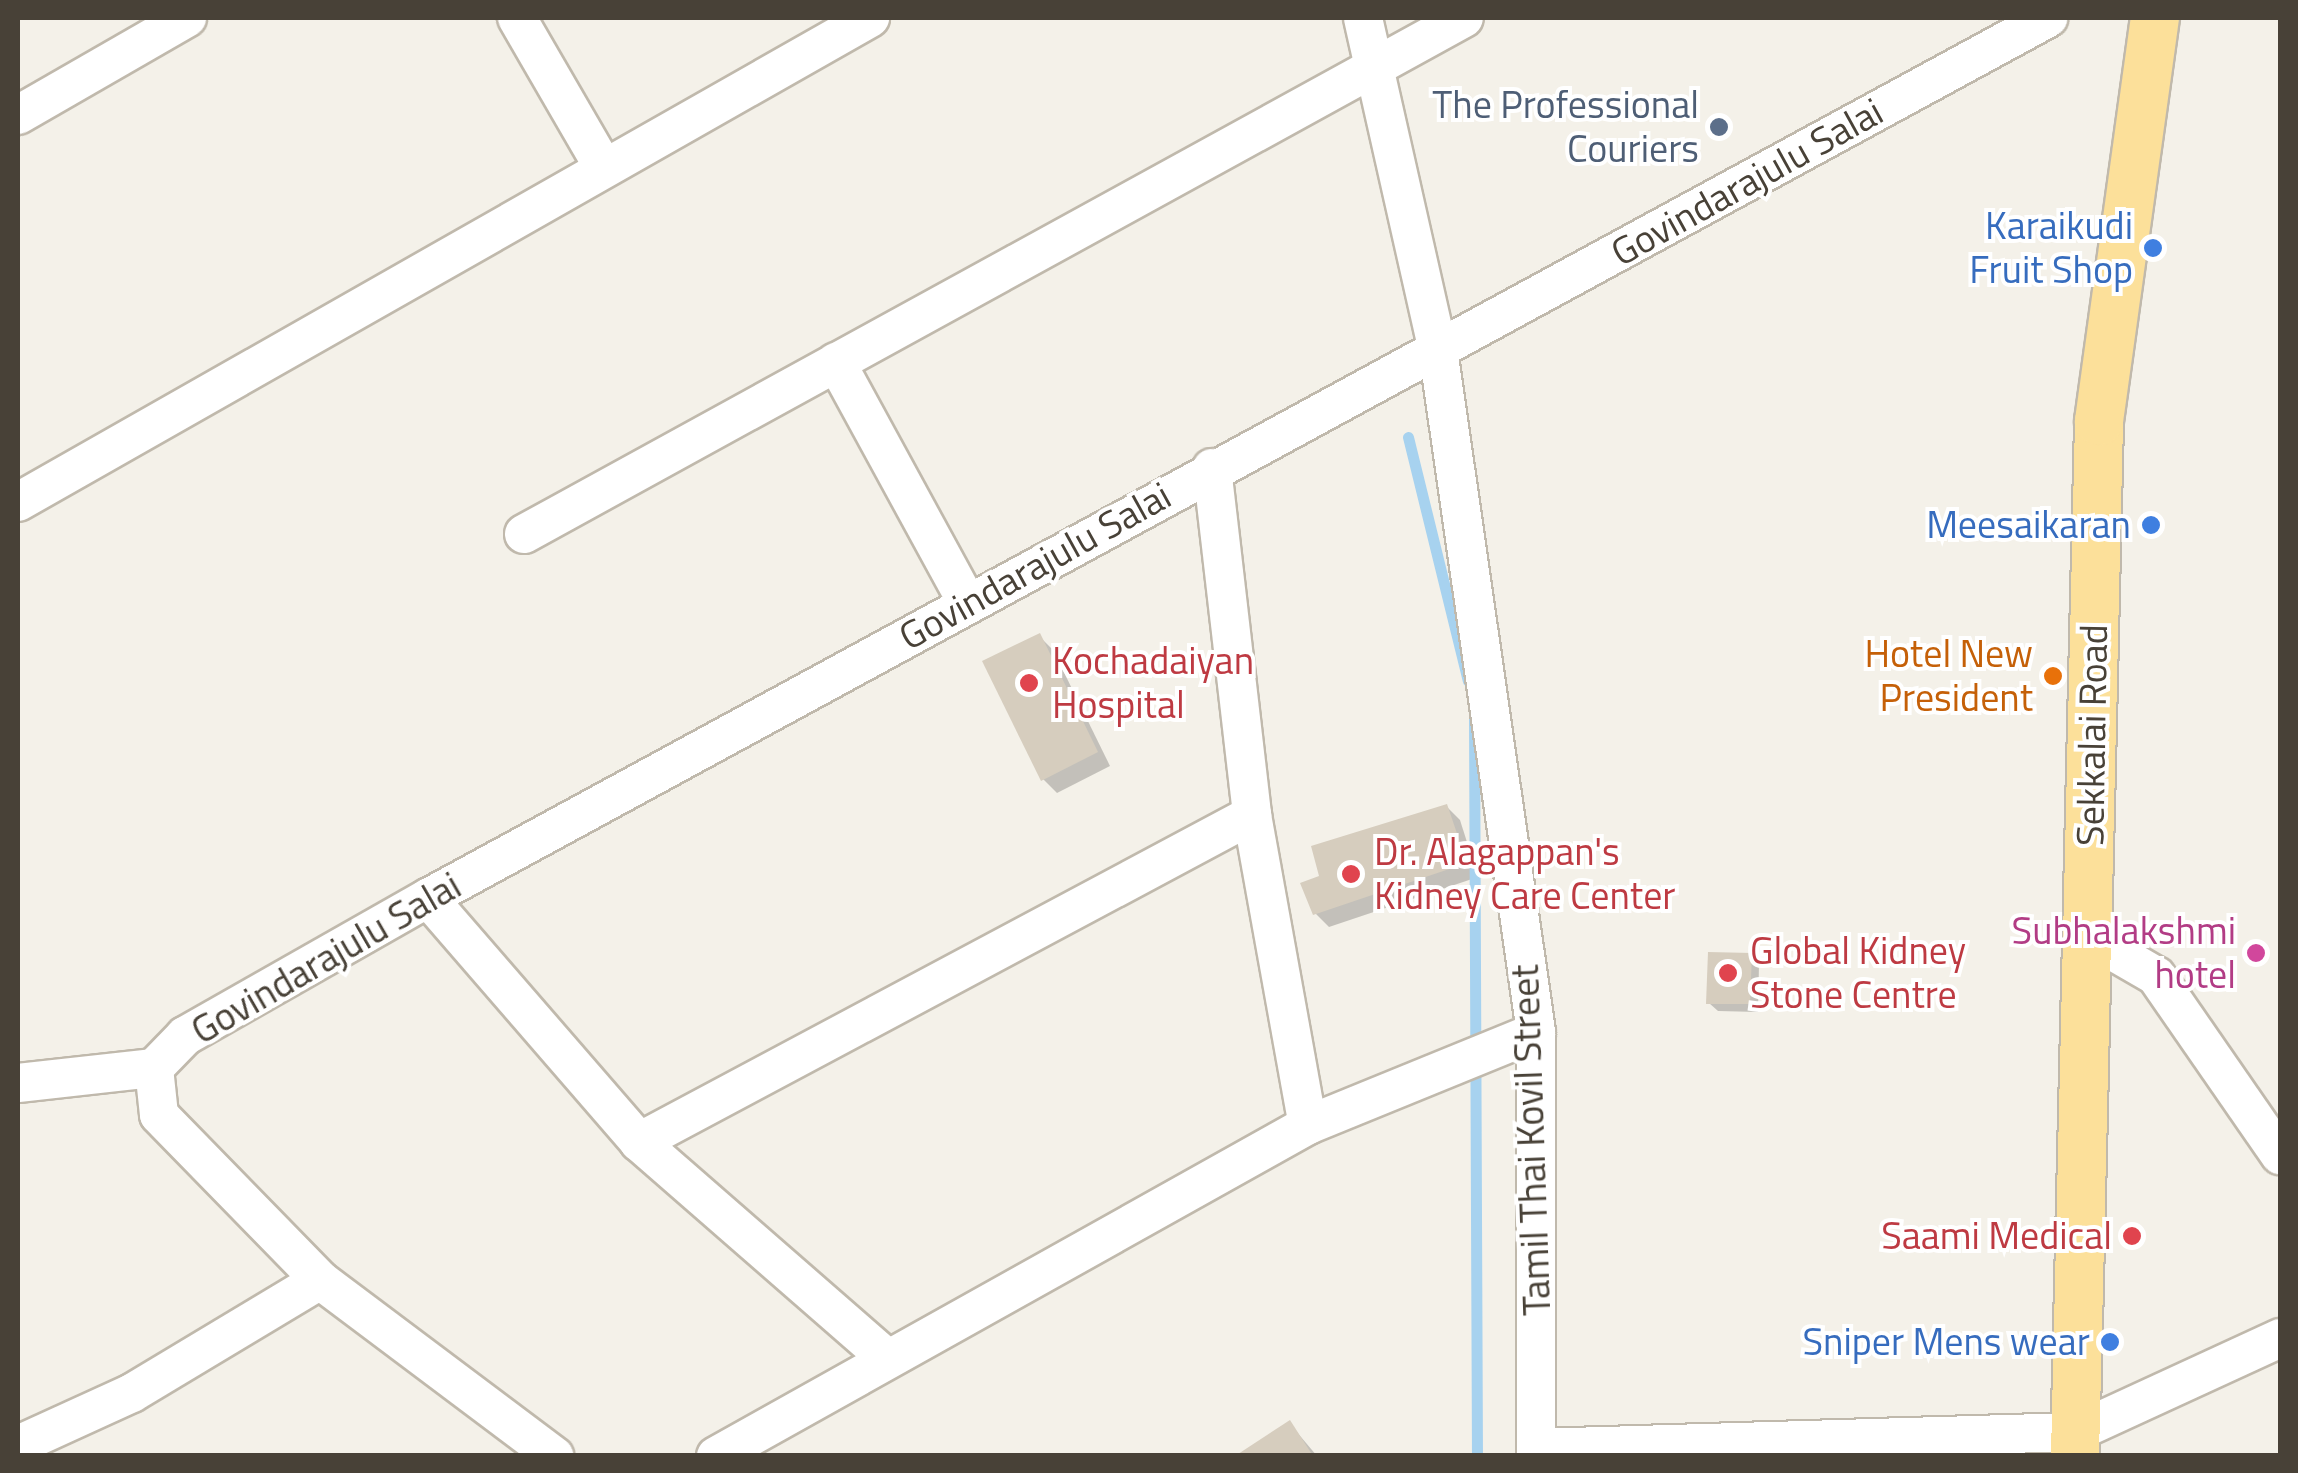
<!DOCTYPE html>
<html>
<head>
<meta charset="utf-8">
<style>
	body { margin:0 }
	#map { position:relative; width:2298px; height:1473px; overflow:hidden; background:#f4f1e9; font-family:"Titillium Web",sans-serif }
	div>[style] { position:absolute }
	.shadow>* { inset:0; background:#0003 }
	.stream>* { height:11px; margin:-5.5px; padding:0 5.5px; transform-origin:5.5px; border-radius:5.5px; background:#a7d2ef }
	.building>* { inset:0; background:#d6cdbe }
	.roads { filter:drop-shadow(2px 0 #c0b9ac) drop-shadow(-2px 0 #c0b9ac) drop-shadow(0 2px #c0b9ac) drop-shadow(0 -2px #c0b9ac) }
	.minor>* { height:38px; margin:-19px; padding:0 19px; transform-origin:19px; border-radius:19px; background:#fff }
	.major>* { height:48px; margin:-24px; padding:0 24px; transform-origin:24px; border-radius:24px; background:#fce09a }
	.dots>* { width:28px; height:28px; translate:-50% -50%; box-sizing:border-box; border:5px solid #fff; border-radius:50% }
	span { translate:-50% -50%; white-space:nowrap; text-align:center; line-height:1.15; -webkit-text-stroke:8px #fff; paint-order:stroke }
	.service-label { font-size:38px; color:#4e5e75 }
	.right { translate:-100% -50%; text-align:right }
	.street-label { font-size:38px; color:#484137 }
	.shop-label { font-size:38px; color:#366cbe }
	.food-label { font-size:38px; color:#c56008 }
	.health-label { font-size:38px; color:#be3a42 }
	.left { translate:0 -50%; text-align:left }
	.hotel-label { font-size:38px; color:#b23c85 }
	.frame { position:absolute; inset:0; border:20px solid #484137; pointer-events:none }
</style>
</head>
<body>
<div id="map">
	<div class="shadow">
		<i style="clip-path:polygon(1039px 636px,1053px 650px,1110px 766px,1057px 793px,1043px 779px)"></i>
		<i style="clip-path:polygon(1446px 806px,1460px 820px,1478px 877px,1329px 927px,1315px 913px)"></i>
		<i style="clip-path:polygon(1750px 956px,1759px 964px,1758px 1012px,1718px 1011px,1709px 1003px)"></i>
		<i style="clip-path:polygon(1290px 1424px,1317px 1456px,1240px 1456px)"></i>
	</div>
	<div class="stream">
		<i style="left:1408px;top:437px;width:251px;rotate:76.2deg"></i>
		<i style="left:1474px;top:714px;width:742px;rotate:89.77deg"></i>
	</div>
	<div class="building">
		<i style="clip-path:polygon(1040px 633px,1098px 752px,1041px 781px,982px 661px)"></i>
		<i style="clip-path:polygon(1447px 804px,1467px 863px,1313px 915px,1300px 883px,1319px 876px,1311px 846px)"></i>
		<i style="clip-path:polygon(1708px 952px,1752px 953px,1750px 1004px,1706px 1004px)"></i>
		<i style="clip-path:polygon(1290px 1420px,1313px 1456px,1235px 1456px)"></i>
	</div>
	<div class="roads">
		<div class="minor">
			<i style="left:517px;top:18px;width:173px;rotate:59.9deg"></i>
			<i style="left:1363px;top:18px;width:340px;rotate:77.3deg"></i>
			<i style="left:1438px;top:350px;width:689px;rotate:81.82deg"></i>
			<i style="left:1536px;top:1032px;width:424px;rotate:90deg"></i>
			<i style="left:18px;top:115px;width:195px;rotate:-29.9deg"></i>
			<i style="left:836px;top:362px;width:276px;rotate:61.4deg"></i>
			<i style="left:1212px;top:468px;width:349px;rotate:83.4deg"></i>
			<i style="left:1252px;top:815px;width:315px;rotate:79.8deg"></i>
			<i style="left:18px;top:502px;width:980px;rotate:-29.6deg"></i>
			<i style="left:524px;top:534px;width:1072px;rotate:-28.76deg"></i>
			<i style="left:428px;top:898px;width:323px;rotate:49.1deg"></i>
			<i style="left:639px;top:1142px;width:329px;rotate:41.1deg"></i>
			<i style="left:2087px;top:936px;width:80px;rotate:30.1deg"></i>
			<i style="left:2156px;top:976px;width:218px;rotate:55.3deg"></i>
			<i style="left:154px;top:1068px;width:47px;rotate:83.9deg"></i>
			<i style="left:159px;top:1115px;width:231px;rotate:45.7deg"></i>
			<i style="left:320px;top:1280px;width:293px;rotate:36.9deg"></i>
			<i style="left:18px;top:1083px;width:137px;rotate:-6.3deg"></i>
			<i style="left:154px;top:1068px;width:45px;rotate:-45.9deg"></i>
			<i style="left:185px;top:1036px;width:279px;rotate:-29.6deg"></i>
			<i style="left:428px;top:898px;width:1844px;rotate:-28.51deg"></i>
			<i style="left:639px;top:1142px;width:695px;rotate:-28.08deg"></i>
			<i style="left:18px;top:1445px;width:125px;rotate:-24.5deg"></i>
			<i style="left:132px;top:1393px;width:219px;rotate:-31deg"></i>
			<i style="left:1536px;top:1448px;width:540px;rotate:-1.7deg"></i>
			<i style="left:2076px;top:1432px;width:225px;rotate:-24.7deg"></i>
			<i style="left:716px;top:1456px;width:678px;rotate:-29.21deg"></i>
			<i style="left:1308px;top:1125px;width:246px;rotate:-22.2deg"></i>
		</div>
		<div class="major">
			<i style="left:2075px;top:1456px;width:1035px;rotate:-88.67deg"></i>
			<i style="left:2099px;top:421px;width:407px;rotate:-82.1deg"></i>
		</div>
	</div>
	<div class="dots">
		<i style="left:1719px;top:127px;background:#5c6f8a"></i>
		<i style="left:2153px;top:248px;background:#3f7fe0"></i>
		<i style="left:2151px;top:525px;background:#3f7fe0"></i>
		<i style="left:2053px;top:676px;background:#e8710a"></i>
		<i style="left:1029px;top:683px;background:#e0444e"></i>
		<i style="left:1351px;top:874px;background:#e0444e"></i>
		<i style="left:2256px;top:953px;background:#d1479c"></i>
		<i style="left:1728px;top:973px;background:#e0444e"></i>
		<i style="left:2132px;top:1236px;background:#e0444e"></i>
		<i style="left:2110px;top:1342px;background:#3f7fe0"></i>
	</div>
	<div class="service-label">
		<span class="right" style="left:1699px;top:127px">The Professional<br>Couriers</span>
	</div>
	<div class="street-label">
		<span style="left:1747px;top:182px;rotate:-29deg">Govindarajulu Salai</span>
		<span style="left:1035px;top:566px;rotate:-29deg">Govindarajulu Salai</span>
		<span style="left:2092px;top:735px;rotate:-89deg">Sekkalai Road</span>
		<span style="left:326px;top:958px;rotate:-30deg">Govindarajulu Salai</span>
		<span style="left:1531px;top:1140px;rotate:-92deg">Tamil Thai Kovil Street</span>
	</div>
	<div class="shop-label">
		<span class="right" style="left:2133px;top:248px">Karaikudi<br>Fruit Shop</span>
		<span class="right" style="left:2131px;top:525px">Meesaikaran</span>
		<span class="right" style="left:2090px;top:1342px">Sniper Mens wear</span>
	</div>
	<div class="food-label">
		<span class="right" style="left:2033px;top:676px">Hotel New<br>President</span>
	</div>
	<div class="health-label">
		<span class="left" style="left:1052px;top:683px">Kochadaiyan<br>Hospital</span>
		<span class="left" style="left:1374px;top:874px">Dr. Alagappan's<br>Kidney Care Center</span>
		<span class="left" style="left:1750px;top:973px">Global Kidney<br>Stone Centre</span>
		<span class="right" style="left:2112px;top:1236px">Saami Medical</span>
	</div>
	<div class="hotel-label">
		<span class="right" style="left:2236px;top:953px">Subhalakshmi<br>hotel</span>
	</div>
	<div class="frame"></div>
</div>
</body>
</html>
